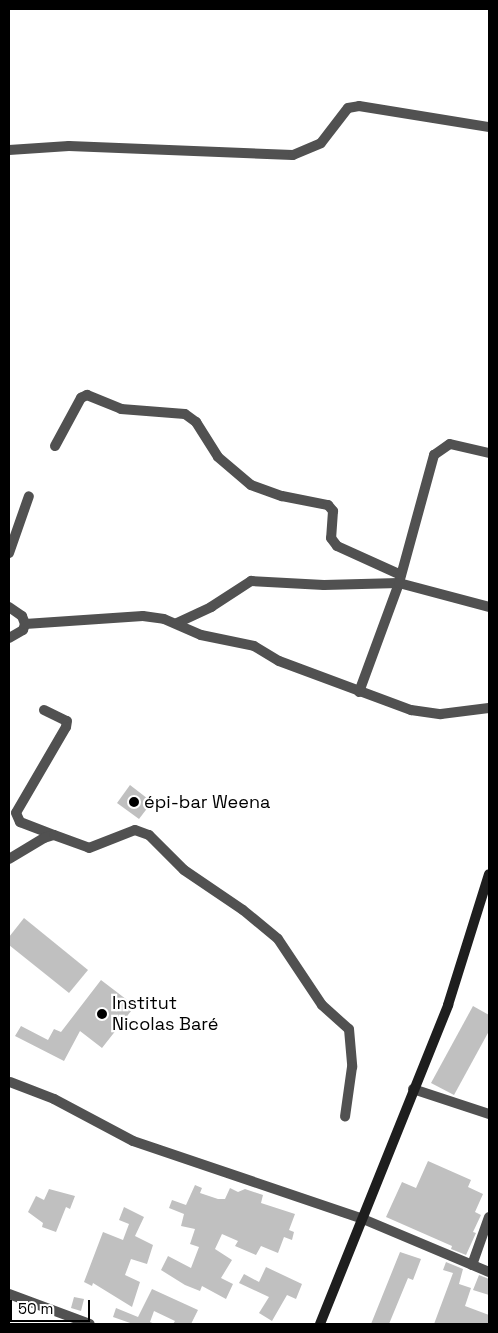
<!DOCTYPE html>
<html>
<head>
<meta charset="utf-8">
<style>
	body { margin:0 }
	#map { position:relative; width:498px; height:1333px; overflow:hidden; background:#fff; font-family:"Space Grotesk",sans-serif }
	div>[style] { position:absolute }
	.building>* { inset:0; background:#c0c0c0 }
	.minor>* { height:10px; margin:-5px; padding:0 5px; transform-origin:5px; border-radius:5px; background:#515151 }
	.secondary>* { height:10px; margin:-5px; padding:0 5px; transform-origin:5px; border-radius:5px; background:#1e1e1e }
	.dots>* { width:14px; height:14px; translate:-50% -50%; box-sizing:border-box; border:2px solid #fff; border-radius:50% }
	span { translate:-50% -50%; white-space:nowrap; text-align:center; line-height:1.15; -webkit-text-stroke:4.5px #fff; paint-order:stroke }
	.poi-label { font-size:18px; color:#000 }
	.left { translate:0 -50%; text-align:left }
	.frame { position:absolute; inset:0; border:10px solid #000; pointer-events:none }
	.scale { position:absolute; left:10px; top:1300px; width:80px; height:22px; box-sizing:border-box; border:2px solid #000; border-top:0; padding-left:6px; font-size:15px; line-height:18px; white-space:nowrap; color:#000; -webkit-text-stroke:4px #fff; paint-order:stroke }
</style>
</head>
<body>
<div id="map">
	<div class="building">
		<i style="clip-path:polygon(130px 785px,152px 802px,139px 819px,117px 803px)"></i>
		<i style="clip-path:polygon(24px 918px,88px 970px,69px 993px,9px 945px,9px 937px)"></i>
		<i style="clip-path:polygon(101px 980px,135px 1006px,102px 1048px,80px 1031px,64px 1061px,15px 1036px,21px 1026px,48px 1040px,54px 1029px,61px 1032px)"></i>
		<i style="clip-path:polygon(473px 1006px,489px 1015px,489px 1031px,454px 1095px,431px 1083px)"></i>
		<i style="clip-path:polygon(428px 1161px,471px 1180px,468px 1187px,483px 1194px,475px 1212px,481px 1215px,473px 1232px,476px 1233px,466px 1255px,451px 1249px,452px 1246px,386px 1217px,402px 1182px,416px 1188px)"></i>
		<i style="clip-path:polygon(195px 1185px,202px 1188px,200px 1193px,218px 1199px,225px 1199px,230px 1188px,238px 1192px,245px 1189px,263px 1195px,261px 1203px,295px 1214px,289px 1230px,294px 1232px,292px 1240px,284px 1237px,278px 1253px,261px 1246px,256px 1255px,235px 1246px,238px 1241px,222px 1234px,215px 1249px,232px 1260px,221px 1278px,233px 1284px,226px 1299px,202px 1286px,200px 1291px,185px 1285px,161px 1270px,168px 1256px,191px 1268px,199px 1247px,190px 1244px,195px 1229px,181px 1226px,184px 1214px,169px 1208px,172px 1200px,186px 1205px)"></i>
		<i style="clip-path:polygon(49px 1189px,75px 1196px,70px 1209px,66px 1207px,56px 1232px,42px 1227px,43px 1223px,28px 1212px,36px 1196px,44px 1200px)"></i>
		<i style="clip-path:polygon(124px 1207px,144px 1217px,135px 1236px,153px 1245px,147px 1264px,131px 1259px,125px 1275px,140px 1282px,132px 1307px,93px 1283px,92px 1286px,84px 1282px,103px 1232px,123px 1240px,129px 1224px,119px 1220px)"></i>
		<i style="clip-path:polygon(400px 1252px,421px 1259px,413px 1280px,408px 1278px,389px 1324px,371px 1324px)"></i>
		<i style="clip-path:polygon(446px 1262px,463px 1269px,459px 1284px,471px 1288px,465px 1306px,489px 1315px,489px 1324px,434px 1324px,453px 1273px,443px 1270px)"></i>
		<i style="clip-path:polygon(266px 1267px,302px 1284px,296px 1299px,287px 1295px,272px 1321px,259px 1313px,269px 1297px,239px 1283px,244px 1274px,259px 1282px)"></i>
		<i style="clip-path:polygon(479px 1275px,489px 1279px,489px 1295px,473px 1290px)"></i>
		<i style="clip-path:polygon(152px 1289px,198px 1310px,191px 1324px,173px 1324px,175px 1321px,154px 1311px,150px 1322px,155px 1324px,133px 1324px,113px 1317px,116px 1308px,138px 1317px)"></i>
		<i style="clip-path:polygon(74px 1297px,84px 1299px,81px 1311px,71px 1308px)"></i>
	</div>
	<div class="minor">
		<i style="left:9px;top:150px;width:60px;rotate:-3.8deg"></i>
		<i style="left:69px;top:146px;width:224px;rotate:2.3deg"></i>
		<i style="left:293px;top:155px;width:30px;rotate:-23deg"></i>
		<i style="left:321px;top:143px;width:44px;rotate:-52.4deg"></i>
		<i style="left:348px;top:108px;width:11px;rotate:-10deg"></i>
		<i style="left:359px;top:106px;width:132px;rotate:9.2deg"></i>
		<i style="left:55px;top:446px;width:55px;rotate:-61.6deg"></i>
		<i style="left:81px;top:398px;width:7px;rotate:-27deg"></i>
		<i style="left:87px;top:395px;width:37px;rotate:22deg"></i>
		<i style="left:121px;top:409px;width:64px;rotate:4.5deg"></i>
		<i style="left:185px;top:414px;width:14px;rotate:36deg"></i>
		<i style="left:196px;top:422px;width:41px;rotate:57.8deg"></i>
		<i style="left:218px;top:457px;width:43px;rotate:40.3deg"></i>
		<i style="left:251px;top:485px;width:33px;rotate:20deg"></i>
		<i style="left:282px;top:496px;width:47px;rotate:11.1deg"></i>
		<i style="left:328px;top:505px;width:8px;rotate:50deg"></i>
		<i style="left:333px;top:511px;width:27px;rotate:94deg"></i>
		<i style="left:331px;top:538px;width:10px;rotate:53deg"></i>
		<i style="left:337px;top:546px;width:70px;rotate:24.4deg"></i>
		<i style="left:9px;top:553px;width:60px;rotate:-70.7deg"></i>
		<i style="left:9px;top:607px;width:16px;rotate:35deg"></i>
		<i style="left:22px;top:616px;width:9px;rotate:69deg"></i>
		<i style="left:25px;top:624px;width:6px;rotate:108deg"></i>
		<i style="left:23px;top:630px;width:16px;rotate:150deg"></i>
		<i style="left:177px;top:623px;width:38px;rotate:-25deg"></i>
		<i style="left:211px;top:607px;width:48px;rotate:-33deg"></i>
		<i style="left:251px;top:581px;width:73px;rotate:3.1deg"></i>
		<i style="left:324px;top:585px;width:75px;rotate:-1.5deg"></i>
		<i style="left:399px;top:583px;width:133px;rotate:-74.7deg"></i>
		<i style="left:434px;top:455px;width:19px;rotate:-35deg"></i>
		<i style="left:450px;top:444px;width:40px;rotate:13deg"></i>
		<i style="left:25px;top:624px;width:118px;rotate:-3.9deg"></i>
		<i style="left:143px;top:616px;width:21px;rotate:8deg"></i>
		<i style="left:164px;top:619px;width:40px;rotate:23.4deg"></i>
		<i style="left:201px;top:635px;width:54px;rotate:11.7deg"></i>
		<i style="left:254px;top:646px;width:29px;rotate:31deg"></i>
		<i style="left:279px;top:661px;width:141px;rotate:20.4deg"></i>
		<i style="left:411px;top:710px;width:30px;rotate:8deg"></i>
		<i style="left:441px;top:714px;width:48px;rotate:-7.1deg"></i>
		<i style="left:359px;top:692px;width:116px;rotate:-69.8deg"></i>
		<i style="left:399px;top:583px;width:93px;rotate:14.9deg"></i>
		<i style="left:44px;top:710px;width:25px;rotate:26deg"></i>
		<i style="left:67px;top:721px;width:6px;rotate:99deg"></i>
		<i style="left:66px;top:727px;width:99px;rotate:120.2deg"></i>
		<i style="left:16px;top:813px;width:10px;rotate:66deg"></i>
		<i style="left:20px;top:822px;width:36px;rotate:21deg"></i>
		<i style="left:9px;top:859px;width:41px;rotate:-31deg"></i>
		<i style="left:44px;top:838px;width:10px;rotate:-17deg"></i>
		<i style="left:54px;top:835px;width:37px;rotate:20deg"></i>
		<i style="left:89px;top:848px;width:49px;rotate:-21.4deg"></i>
		<i style="left:135px;top:830px;width:15px;rotate:20deg"></i>
		<i style="left:149px;top:835px;width:49px;rotate:45deg"></i>
		<i style="left:184px;top:870px;width:71px;rotate:34.1deg"></i>
		<i style="left:243px;top:910px;width:45px;rotate:39.6deg"></i>
		<i style="left:278px;top:939px;width:79px;rotate:56.3deg"></i>
		<i style="left:322px;top:1005px;width:36px;rotate:42deg"></i>
		<i style="left:349px;top:1029px;width:38px;rotate:85deg"></i>
		<i style="left:352px;top:1067px;width:50px;rotate:98deg"></i>
		<i style="left:10px;top:1082px;width:47px;rotate:21.1deg"></i>
		<i style="left:54px;top:1099px;width:89px;rotate:28deg"></i>
		<i style="left:133px;top:1141px;width:243px;rotate:18.7deg"></i>
		<i style="left:363px;top:1219px;width:137px;rotate:22.8deg"></i>
		<i style="left:413px;top:1089px;width:80px;rotate:18.2deg"></i>
		<i style="left:472px;top:1265px;width:51px;rotate:-70.5deg"></i>
		<i style="left:9px;top:1294px;width:86px;rotate:20.3deg"></i>
	</div>
	<div class="secondary">
		<i style="left:320px;top:1324px;width:344px;rotate:-68.1deg"></i>
		<i style="left:448px;top:1005px;width:137px;rotate:-72.6deg"></i>
	</div>
	<div class="dots">
		<i style="left:134px;top:802px;background:#000"></i>
		<i style="left:102px;top:1014px;background:#000"></i>
	</div>
	<div class="poi-label">
		<span class="left" style="left:144px;top:802px">épi-bar Weena</span>
		<span class="left" style="left:112px;top:1014px">Institut<br>Nicolas Baré</span>
	</div>
	<div class="frame"></div>
	<div class="scale">50 m</div>
</div>
</body>
</html>
